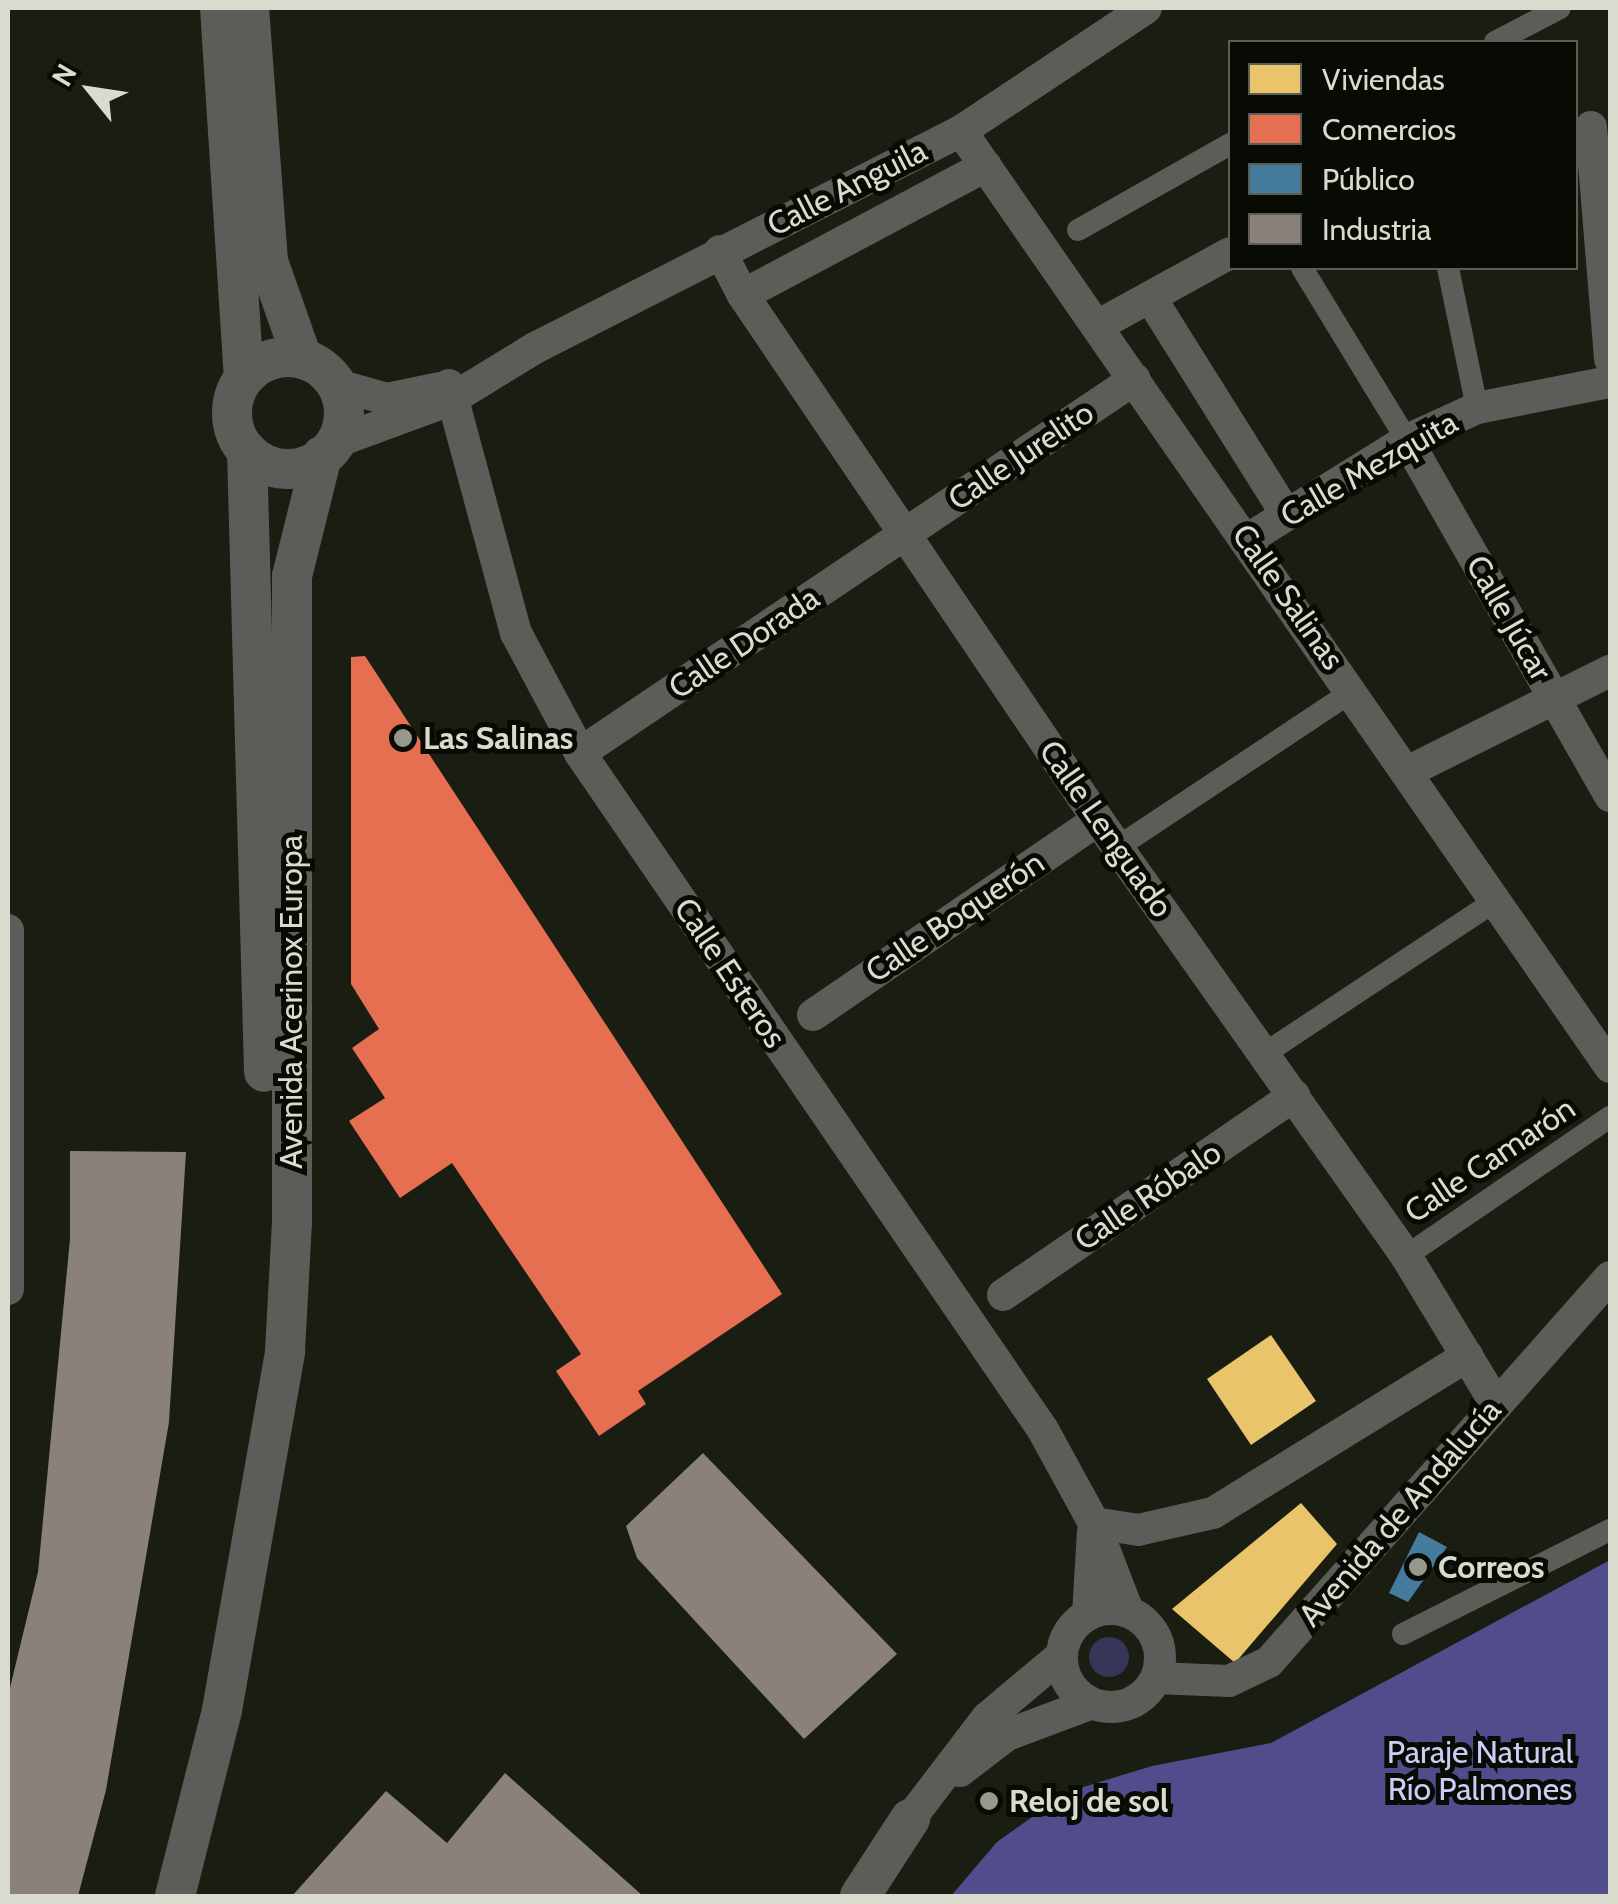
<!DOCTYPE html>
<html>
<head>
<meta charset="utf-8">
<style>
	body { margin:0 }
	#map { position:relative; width:1618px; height:1904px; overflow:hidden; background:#1a1d12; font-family:Cabin,sans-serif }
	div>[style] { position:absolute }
	.green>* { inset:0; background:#373659 }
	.round { border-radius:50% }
	.water>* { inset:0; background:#514d8c }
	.homes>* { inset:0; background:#e9c46a }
	.shops>* { inset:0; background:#e76f51 }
	.public>* { inset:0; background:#457b9d }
	.industry>* { inset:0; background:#8a817c }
	.pedestrian>* { height:22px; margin:-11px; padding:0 11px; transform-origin:11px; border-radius:11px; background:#5b5d58 }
	.minor>* { height:32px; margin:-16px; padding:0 16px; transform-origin:16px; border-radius:16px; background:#5b5d58 }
	.minor>.ring { margin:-16px; padding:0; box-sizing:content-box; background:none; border:32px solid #5b5d58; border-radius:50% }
	.tertiary>* { height:40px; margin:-20px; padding:0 20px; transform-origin:20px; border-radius:20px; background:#5b5d58 }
	.tertiary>.ring { margin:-20px; padding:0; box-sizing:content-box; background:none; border:40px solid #5b5d58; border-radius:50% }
	.dots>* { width:28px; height:28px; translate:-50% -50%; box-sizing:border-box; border:5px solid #080a04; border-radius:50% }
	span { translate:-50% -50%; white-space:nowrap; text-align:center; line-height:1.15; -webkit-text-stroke:10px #080a04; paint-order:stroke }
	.street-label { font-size:32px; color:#d8dbce }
	.poi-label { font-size:32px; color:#d8dbce; font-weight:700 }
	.left { translate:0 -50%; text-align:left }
	.park-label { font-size:32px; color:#cccdf5 }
	.frame { position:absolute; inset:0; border:10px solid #d8dbce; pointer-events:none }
	.legend { position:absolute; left:1228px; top:40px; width:350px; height:230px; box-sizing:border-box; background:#080a04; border:2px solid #5b5e55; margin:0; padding:12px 18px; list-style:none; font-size:30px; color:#d8dbce }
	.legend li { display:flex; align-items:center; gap:20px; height:50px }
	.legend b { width:50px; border:2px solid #5b5e55 }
	.north { position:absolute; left:40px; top:40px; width:100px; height:100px; -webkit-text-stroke:8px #080a04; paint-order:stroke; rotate:300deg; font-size:28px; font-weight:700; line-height:40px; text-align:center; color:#d8dbce }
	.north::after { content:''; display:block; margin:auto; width:35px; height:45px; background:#d8dbce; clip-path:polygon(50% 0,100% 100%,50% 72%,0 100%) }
</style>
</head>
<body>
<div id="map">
	<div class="green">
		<i class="round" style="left:1089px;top:1637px;width:40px;height:40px"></i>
	</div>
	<div class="water">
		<i style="clip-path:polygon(1610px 1560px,1610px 1896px,951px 1896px,997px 1842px,1067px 1792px,1152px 1766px,1271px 1743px)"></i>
	</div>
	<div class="homes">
		<i style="clip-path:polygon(1271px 1335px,1316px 1401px,1251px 1445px,1207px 1379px)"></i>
		<i style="clip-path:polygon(1301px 1503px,1337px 1544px,1235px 1663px,1172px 1609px)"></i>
	</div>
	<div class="shops">
		<i style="clip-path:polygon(365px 656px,782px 1294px,638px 1391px,646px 1404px,599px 1436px,556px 1371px,581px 1354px,452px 1163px,400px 1198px,349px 1121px,385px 1098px,352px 1048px,379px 1029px,351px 984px,351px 657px)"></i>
	</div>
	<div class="public">
		<i style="clip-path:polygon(1419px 1532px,1447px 1547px,1408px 1602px,1389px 1593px)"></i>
	</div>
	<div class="industry">
		<i style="clip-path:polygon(70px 1151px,186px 1152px,169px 1422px,106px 1790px,78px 1896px,8px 1896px,8px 1696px,38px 1572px,70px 1239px)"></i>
		<i style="clip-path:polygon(703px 1453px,897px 1654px,804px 1739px,637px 1558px,626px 1526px)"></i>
		<i style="clip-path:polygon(505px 1773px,643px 1896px,292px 1896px,386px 1791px,447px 1843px)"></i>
	</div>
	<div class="pedestrian">
		<i style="left:1495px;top:42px;width:73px;rotate:-27.6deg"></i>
		<i style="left:1078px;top:230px;width:175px;rotate:-29.5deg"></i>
		<i style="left:1302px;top:268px;width:202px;rotate:58.6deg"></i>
		<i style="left:1448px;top:268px;width:143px;rotate:78.3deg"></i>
		<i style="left:1118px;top:847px;width:282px;rotate:-33.6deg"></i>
		<i style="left:1264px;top:1054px;width:279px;rotate:-33.5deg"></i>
		<i style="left:1406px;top:1256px;width:247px;rotate:-34.3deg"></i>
		<i style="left:1403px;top:1634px;width:232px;rotate:-26.7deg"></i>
	</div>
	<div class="minor">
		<i style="left:1591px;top:127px;width:233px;rotate:85.3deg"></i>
		<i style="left:961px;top:131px;width:1139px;rotate:55.26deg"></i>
		<i style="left:720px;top:251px;width:50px;rotate:62.4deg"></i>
		<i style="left:743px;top:295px;width:634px;rotate:55.93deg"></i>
		<i style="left:1098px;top:820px;width:534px;rotate:54.76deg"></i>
		<i style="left:1406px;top:1256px;width:173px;rotate:58.7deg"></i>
		<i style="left:743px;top:295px;width:275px;rotate:-28deg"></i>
		<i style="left:1150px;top:297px;width:257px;rotate:57.9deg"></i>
		<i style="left:1099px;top:325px;width:149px;rotate:-28.8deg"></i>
		<i style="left:337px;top:385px;width:52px;rotate:15.6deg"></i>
		<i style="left:387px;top:399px;width:53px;rotate:-11.9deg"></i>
		<i style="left:449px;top:385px;width:257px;rotate:74.9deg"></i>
		<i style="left:516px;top:633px;width:136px;rotate:61.9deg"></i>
		<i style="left:580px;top:753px;width:820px;rotate:55.63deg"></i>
		<i style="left:1043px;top:1430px;width:106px;rotate:61.3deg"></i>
		<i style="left:1094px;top:1523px;width:94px;rotate:68.9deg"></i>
		<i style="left:1407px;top:440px;width:410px;rotate:60.3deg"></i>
		<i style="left:336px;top:442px;width:121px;rotate:-20.2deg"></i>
		<i style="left:450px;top:400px;width:100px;rotate:-31.5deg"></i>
		<i style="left:535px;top:348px;width:478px;rotate:-27deg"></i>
		<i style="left:961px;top:131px;width:222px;rotate:-33.6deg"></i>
		<i style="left:1248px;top:539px;width:187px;rotate:-31.9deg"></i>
		<i style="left:1407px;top:440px;width:77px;rotate:-24.6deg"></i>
		<i style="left:1477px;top:408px;width:136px;rotate:-11.1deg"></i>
		<i style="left:580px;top:753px;width:669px;rotate:-33.98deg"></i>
		<i style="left:1409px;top:771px;width:225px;rotate:-26.5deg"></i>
		<i style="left:8px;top:930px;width:359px;rotate:90deg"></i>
		<i style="left:813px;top:1015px;width:345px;rotate:-34.4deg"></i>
		<i style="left:1003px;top:1295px;width:353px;rotate:-34.4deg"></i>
		<i style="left:1094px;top:1523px;width:45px;rotate:9deg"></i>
		<i style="left:1138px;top:1530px;width:77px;rotate:-12.8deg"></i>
		<i style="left:1213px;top:1513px;width:299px;rotate:-31.7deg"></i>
		<i class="ring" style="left:1062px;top:1609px;width:66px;height:66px"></i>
		<i style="left:1088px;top:1615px;width:83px;rotate:-86.6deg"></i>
		<i style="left:1156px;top:1678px;width:73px;rotate:2.4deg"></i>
		<i style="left:1229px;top:1681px;width:44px;rotate:-25.4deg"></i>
		<i style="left:1269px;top:1662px;width:514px;rotate:-48.47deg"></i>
		<i style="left:960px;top:1771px;width:59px;rotate:-37.5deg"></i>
		<i style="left:1007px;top:1735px;width:89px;rotate:-20.5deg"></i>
		<i style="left:910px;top:1819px;width:127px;rotate:-52.7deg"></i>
		<i style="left:987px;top:1718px;width:98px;rotate:-40deg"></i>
	</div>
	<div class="tertiary">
		<i style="left:220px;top:8px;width:370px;rotate:86.3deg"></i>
		<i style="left:249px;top:8px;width:254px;rotate:85.7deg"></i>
		<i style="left:268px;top:261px;width:103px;rotate:70.7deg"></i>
		<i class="ring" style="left:232px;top:357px;width:72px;height:72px"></i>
		<i style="left:247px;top:451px;width:621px;rotate:88.43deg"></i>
		<i style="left:175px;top:1896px;width:192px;rotate:-75.8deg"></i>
		<i style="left:222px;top:1710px;width:364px;rotate:-80deg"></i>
		<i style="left:285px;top:1351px;width:129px;rotate:-86.9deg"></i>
		<i style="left:292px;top:1222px;width:646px;rotate:-90deg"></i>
		<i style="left:292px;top:576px;width:124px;rotate:-76deg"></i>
		<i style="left:860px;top:1896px;width:92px;rotate:-57deg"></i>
	</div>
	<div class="dots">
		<i style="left:403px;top:738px;background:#96988c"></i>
		<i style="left:1418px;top:1567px;background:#96988c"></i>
		<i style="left:989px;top:1801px;background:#96988c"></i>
	</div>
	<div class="street-label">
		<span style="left:847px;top:188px;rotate:-27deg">Calle Anguila</span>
		<span style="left:1021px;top:456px;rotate:-34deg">Calle Jurelito</span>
		<span style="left:1369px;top:469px;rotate:-30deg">Calle Mezquita</span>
		<span style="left:1288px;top:597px;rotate:55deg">Calle Salinas</span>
		<span style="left:1509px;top:618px;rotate:60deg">Calle Júcar</span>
		<span style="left:744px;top:643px;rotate:-34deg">Calle Dorada</span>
		<span style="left:1106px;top:829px;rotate:55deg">Calle Lenguado</span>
		<span style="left:955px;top:917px;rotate:-34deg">Calle Boquerón</span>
		<span style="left:730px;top:973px;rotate:56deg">Calle Esteros</span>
		<span style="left:291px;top:1002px;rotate:-90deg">Avenida Acerinox Europa</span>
		<span style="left:1490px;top:1160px;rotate:-34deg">Calle Camarón</span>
		<span style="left:1148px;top:1196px;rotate:-34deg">Calle Róbalo</span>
		<span style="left:1400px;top:1513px;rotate:-49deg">Avenida de Andalucía</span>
	</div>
	<div class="poi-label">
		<span class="left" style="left:423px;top:738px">Las Salinas</span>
		<span class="left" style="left:1438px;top:1567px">Correos</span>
		<span class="left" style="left:1009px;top:1801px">Reloj de sol</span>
	</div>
	<div class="park-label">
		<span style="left:1480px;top:1771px">Paraje Natural<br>Río Palmones</span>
	</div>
	<div class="frame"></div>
	<ul class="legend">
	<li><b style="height:28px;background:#e9c46a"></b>Viviendas</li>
	<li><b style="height:28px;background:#e76f51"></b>Comercios</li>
	<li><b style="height:28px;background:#457b9d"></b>Público</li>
	<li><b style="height:28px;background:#8a817c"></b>Industria</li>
	</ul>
	<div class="north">N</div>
</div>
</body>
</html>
